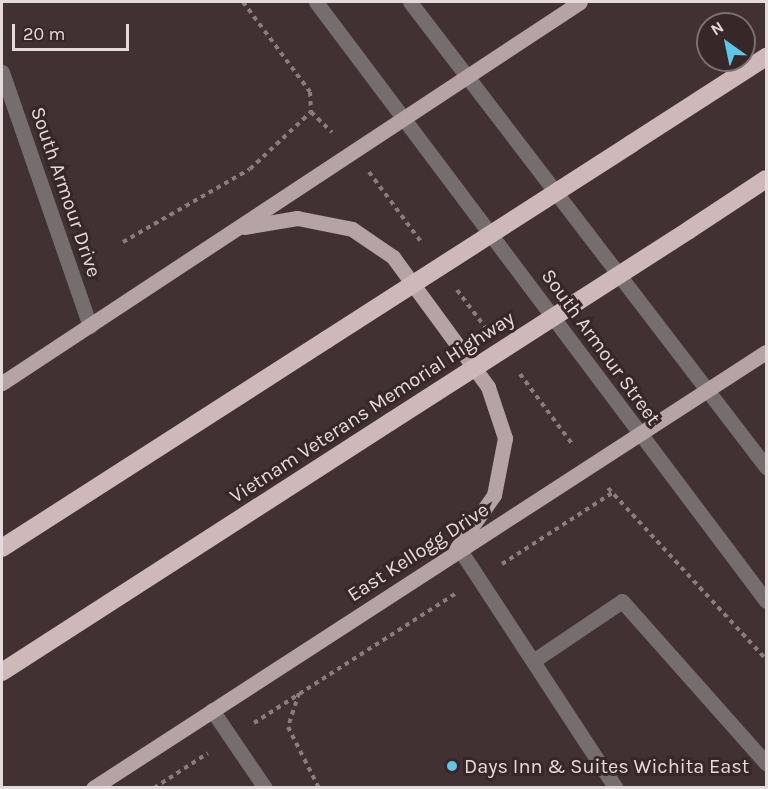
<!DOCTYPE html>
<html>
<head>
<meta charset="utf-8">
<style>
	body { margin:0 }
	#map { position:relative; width:768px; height:789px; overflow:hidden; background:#423133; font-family:Karla,sans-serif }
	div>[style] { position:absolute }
	.path>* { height:4px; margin-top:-2px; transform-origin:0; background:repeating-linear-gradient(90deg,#8b7d7e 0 4.5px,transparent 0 9px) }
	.minor>* { height:15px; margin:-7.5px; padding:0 7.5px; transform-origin:7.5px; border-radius:7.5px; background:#766d6e }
	.major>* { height:15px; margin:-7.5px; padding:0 7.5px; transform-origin:7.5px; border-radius:7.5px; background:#b5a3a5 }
	.highway>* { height:18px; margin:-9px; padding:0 9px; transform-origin:9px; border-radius:9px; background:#ceb8ba }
	.highway-bridge>* { height:18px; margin:-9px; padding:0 9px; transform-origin:9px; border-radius:9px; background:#ceb8ba }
	.dots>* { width:16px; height:16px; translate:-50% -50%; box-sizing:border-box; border:3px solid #372729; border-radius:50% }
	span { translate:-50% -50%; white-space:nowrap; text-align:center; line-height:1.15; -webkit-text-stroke:6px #372729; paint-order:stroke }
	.street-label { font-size:20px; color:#e5dadb }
	.poi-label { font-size:20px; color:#e5dadb }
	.left { translate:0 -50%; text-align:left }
	.frame { position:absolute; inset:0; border:3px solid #e5dadb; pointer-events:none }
	.north { position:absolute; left:696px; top:12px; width:60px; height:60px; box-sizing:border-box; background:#372729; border:2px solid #7d6f70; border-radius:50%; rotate:327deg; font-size:16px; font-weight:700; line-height:24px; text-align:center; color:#e5dadb }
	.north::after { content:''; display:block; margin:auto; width:21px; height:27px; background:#5cc7e7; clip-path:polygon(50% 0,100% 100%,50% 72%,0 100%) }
	.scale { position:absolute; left:12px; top:24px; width:117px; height:27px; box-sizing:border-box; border:3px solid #e5dadb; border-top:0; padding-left:8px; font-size:18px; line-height:21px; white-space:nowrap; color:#e5dadb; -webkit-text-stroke:4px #372729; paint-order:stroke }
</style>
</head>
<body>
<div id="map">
	<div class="path">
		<i style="left:243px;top:2px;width:112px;rotate:53.3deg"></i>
		<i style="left:310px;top:92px;width:20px;rotate:87deg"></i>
		<i style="left:311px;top:112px;width:29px;rotate:44deg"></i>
		<i style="left:369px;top:172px;width:89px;rotate:53.3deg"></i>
		<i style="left:123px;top:242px;width:146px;rotate:-29.9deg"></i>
		<i style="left:250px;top:169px;width:83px;rotate:-43.1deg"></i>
		<i style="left:457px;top:290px;width:46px;rotate:52.9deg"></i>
		<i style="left:520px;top:374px;width:89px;rotate:53.3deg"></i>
		<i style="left:608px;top:488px;width:233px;rotate:47.3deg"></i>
		<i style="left:502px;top:564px;width:131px;rotate:-32.8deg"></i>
		<i style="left:299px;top:693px;width:36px;rotate:108deg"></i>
		<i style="left:288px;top:727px;width:68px;rotate:63.1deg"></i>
		<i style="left:254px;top:723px;width:239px;rotate:-32.7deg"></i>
		<i style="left:154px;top:788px;width:64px;rotate:-32.9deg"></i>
	</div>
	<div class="minor">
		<i style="left:316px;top:2px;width:749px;rotate:53.08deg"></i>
		<i style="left:410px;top:2px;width:586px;rotate:52.56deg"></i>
		<i style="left:2px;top:72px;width:269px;rotate:70.9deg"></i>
		<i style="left:460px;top:550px;width:285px;rotate:56.8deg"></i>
		<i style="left:533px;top:661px;width:107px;rotate:-34deg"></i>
		<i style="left:622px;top:601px;width:217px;rotate:48.4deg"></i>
		<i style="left:212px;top:710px;width:94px;rotate:55.8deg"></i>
	</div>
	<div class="major">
		<i style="left:244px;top:227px;width:54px;rotate:-9.6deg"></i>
		<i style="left:297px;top:218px;width:56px;rotate:11.3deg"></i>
		<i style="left:352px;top:229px;width:50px;rotate:34.3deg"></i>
		<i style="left:393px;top:257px;width:161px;rotate:53.8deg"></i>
		<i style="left:488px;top:387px;width:54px;rotate:71.6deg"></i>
		<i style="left:505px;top:438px;width:58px;rotate:100.9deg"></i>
		<i style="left:494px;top:495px;width:66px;rotate:125.1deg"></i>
		<i style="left:2px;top:383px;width:692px;rotate:-33.39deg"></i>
		<i style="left:93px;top:788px;width:802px;rotate:-32.94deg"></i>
	</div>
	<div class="highway">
		<i style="left:631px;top:144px;width:161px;rotate:-32.8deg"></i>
		<i style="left:689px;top:230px;width:92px;rotate:-33.5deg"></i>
		<i style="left:2px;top:548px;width:385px;rotate:-32.7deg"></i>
		<i style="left:2px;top:672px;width:462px;rotate:-32.8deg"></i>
	</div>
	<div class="highway-bridge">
		<i style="left:326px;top:340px;width:363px;rotate:-32.7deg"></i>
		<i style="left:390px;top:422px;width:355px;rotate:-32.7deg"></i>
	</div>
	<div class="dots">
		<i style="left:452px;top:766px;background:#5cc7e7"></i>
	</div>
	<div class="street-label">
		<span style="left:66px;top:192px;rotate:71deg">South Armour Drive</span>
		<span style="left:601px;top:347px;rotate:54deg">South Armour Street</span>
		<span style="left:372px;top:407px;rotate:-33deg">Vietnam Veterans Memorial Highway</span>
		<span style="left:418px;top:552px;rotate:-33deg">East Kellogg Drive</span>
	</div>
	<div class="poi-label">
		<span class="left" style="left:464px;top:766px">Days Inn &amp; Suites Wichita East</span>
	</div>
	<div class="frame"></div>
	<div class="north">N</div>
	<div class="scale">20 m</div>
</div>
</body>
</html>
